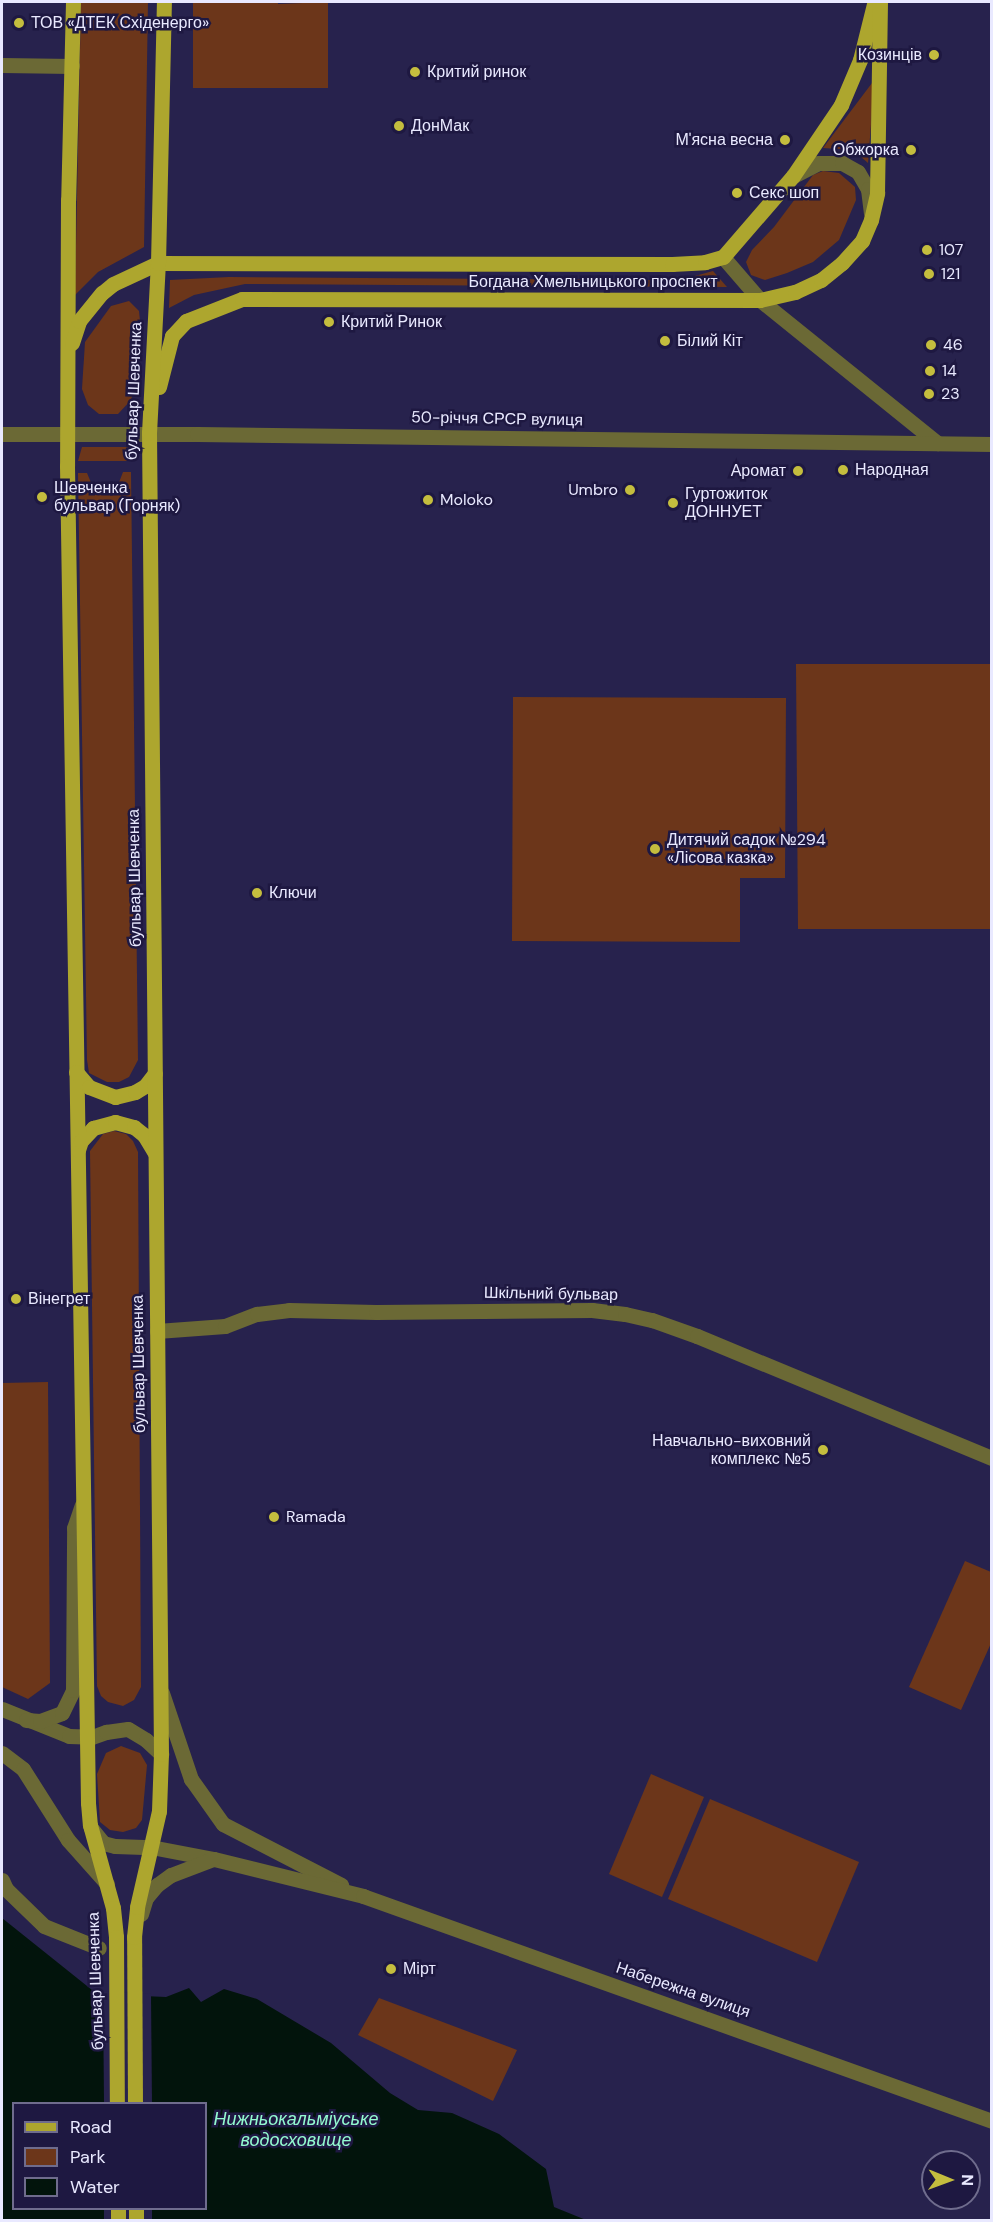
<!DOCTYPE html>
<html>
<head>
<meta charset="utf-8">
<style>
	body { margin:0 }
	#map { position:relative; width:993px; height:2222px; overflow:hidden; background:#27224d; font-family:"DM Sans",sans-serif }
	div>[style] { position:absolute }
	.green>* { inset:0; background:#6c361a }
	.water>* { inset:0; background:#02140c }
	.pier>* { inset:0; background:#27224d }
	.minor>* { height:15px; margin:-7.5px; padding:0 7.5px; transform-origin:7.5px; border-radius:7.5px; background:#6b6935 }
	.major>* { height:15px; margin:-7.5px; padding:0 7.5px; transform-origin:7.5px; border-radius:7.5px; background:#ada62e }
	.dots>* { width:16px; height:16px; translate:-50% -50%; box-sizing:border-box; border:3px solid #1e1841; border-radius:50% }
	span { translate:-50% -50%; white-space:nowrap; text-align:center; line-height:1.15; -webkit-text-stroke:5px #1e1841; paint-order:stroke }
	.poi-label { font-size:16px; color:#e9e9ff }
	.left { translate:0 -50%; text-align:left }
	.right { translate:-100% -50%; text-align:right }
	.street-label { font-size:16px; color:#e9e9ff }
	.water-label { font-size:18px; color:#93fad0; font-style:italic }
	.frame { position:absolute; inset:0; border:3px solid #e9e9ff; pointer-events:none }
	.legend { position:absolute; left:12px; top:2102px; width:195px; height:108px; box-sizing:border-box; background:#1e1841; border:2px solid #6f6c8d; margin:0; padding:8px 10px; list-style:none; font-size:18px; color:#e9e9ff }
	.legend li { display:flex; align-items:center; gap:12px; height:30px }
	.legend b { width:30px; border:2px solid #6f6c8d }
	.north { position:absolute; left:921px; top:2150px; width:60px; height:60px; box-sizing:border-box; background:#1e1841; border:2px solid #6f6c8d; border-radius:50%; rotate:91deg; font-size:16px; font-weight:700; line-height:24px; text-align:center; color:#e9e9ff }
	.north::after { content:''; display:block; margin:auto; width:21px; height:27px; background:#c4bd3e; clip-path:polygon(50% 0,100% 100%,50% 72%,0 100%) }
</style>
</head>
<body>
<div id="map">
	<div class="green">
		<i style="clip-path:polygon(81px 2px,148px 2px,144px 247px,98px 272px,75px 295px)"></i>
		<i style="clip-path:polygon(193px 2px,278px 2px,278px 4px,328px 2px,328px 88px,193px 88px)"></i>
		<i style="clip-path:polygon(872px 83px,874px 86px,868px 163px,853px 150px,823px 148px)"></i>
		<i style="clip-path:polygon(823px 171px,839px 173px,855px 187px,856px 200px,839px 240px,813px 262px,787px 273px,765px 280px,751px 275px,746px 262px,752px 250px,774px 227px,813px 175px)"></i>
		<i style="clip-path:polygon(713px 271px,727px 287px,245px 284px,194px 295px,169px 308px,170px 280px,229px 277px,650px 280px,684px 279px)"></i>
		<i style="clip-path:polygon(129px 301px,139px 311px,141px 331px,135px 386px,131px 400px,118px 414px,99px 414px,88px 405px,82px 389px,85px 342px,111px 306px)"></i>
		<i style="clip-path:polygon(82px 447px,128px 447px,131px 461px,78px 461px)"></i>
		<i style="clip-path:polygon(123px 472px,131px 472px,138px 1060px,129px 1077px,119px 1082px,107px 1082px,89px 1073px,87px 1060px,78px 473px,87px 473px,92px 485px,105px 491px,118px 485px)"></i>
		<i style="clip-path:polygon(796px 664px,991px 664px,991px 929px,798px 929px)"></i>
		<i style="clip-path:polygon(513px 697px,786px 698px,785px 878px,740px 878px,740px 942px,512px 941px)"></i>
		<i style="clip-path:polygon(114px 1131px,126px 1134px,133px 1141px,138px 1152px,141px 1687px,134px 1700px,123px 1706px,108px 1702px,101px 1696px,97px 1686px,90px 1151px,103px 1134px)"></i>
		<i style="clip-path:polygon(48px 1382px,50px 1683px,28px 1699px,2px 1687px,2px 1383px)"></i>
		<i style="clip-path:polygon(965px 1561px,991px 1572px,992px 1641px,961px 1710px,909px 1687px)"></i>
		<i style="clip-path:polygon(121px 1746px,140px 1753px,147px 1765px,142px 1820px,136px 1828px,123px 1832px,110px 1830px,100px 1822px,97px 1774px,106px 1753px)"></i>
		<i style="clip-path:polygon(651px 1774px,704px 1797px,662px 1897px,609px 1874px)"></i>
		<i style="clip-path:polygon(710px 1799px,859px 1862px,817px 1962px,668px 1899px)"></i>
		<i style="clip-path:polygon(379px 1998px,517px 2050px,493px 2101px,358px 2035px)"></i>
	</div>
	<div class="water">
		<i style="clip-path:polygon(evenodd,2px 1918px,97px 1994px,166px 1997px,189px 1988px,201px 2002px,224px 1989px,257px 1999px,331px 2043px,390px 2093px,418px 2110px,452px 2113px,499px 2134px,546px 2169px,554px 2207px,586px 2220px,2px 2220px,2px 1918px,14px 2104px,206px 2104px,206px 2208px,14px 2208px,14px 2104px)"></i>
	</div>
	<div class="pier">
		<i style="clip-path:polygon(103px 1991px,151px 1994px,152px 2103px,104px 2103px)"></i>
		<i style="clip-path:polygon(104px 2209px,152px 2209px,152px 2220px,104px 2220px)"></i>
	</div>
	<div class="minor">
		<i style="left:2px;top:65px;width:70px;rotate:0.8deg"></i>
		<i style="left:793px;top:176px;width:28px;rotate:-27deg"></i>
		<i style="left:818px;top:163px;width:24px"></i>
		<i style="left:842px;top:163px;width:18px;rotate:29deg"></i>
		<i style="left:858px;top:172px;width:20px;rotate:60deg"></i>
		<i style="left:868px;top:189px;width:25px;rotate:83deg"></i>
		<i style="left:723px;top:257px;width:57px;rotate:49.3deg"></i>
		<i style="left:760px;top:300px;width:228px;rotate:38.9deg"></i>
		<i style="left:2px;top:434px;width:195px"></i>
		<i style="left:197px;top:434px;width:795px;rotate:0.72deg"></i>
		<i style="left:157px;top:1331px;width:68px;rotate:-4.2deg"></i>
		<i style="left:225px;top:1326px;width:34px;rotate:-21deg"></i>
		<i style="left:257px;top:1314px;width:32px;rotate:-7deg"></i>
		<i style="left:289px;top:1310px;width:87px;rotate:1.3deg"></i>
		<i style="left:376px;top:1312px;width:216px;rotate:-0.5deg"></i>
		<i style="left:592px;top:1310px;width:33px;rotate:7deg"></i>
		<i style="left:625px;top:1314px;width:28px;rotate:13deg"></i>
		<i style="left:652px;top:1320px;width:48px;rotate:19.6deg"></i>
		<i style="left:697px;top:1336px;width:319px;rotate:22.5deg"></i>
		<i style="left:162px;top:1693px;width:91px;rotate:71.4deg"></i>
		<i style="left:191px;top:1779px;width:55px;rotate:54.6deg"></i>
		<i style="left:223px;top:1824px;width:133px;rotate:27.3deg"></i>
		<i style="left:2px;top:1709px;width:72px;rotate:21.9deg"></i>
		<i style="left:69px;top:1736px;width:23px;rotate:2deg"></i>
		<i style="left:92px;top:1737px;width:15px;rotate:-20deg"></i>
		<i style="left:106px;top:1732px;width:22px;rotate:-8deg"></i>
		<i style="left:128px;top:1729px;width:21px;rotate:31deg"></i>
		<i style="left:146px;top:1740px;width:21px;rotate:43deg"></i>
		<i style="left:26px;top:1720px;width:14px;rotate:4deg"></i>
		<i style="left:40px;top:1721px;width:23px;rotate:-20deg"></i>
		<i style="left:62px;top:1713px;width:25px;rotate:-64deg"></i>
		<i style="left:73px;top:1690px;width:162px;rotate:-89.6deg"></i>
		<i style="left:74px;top:1528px;width:24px;rotate:-71deg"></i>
		<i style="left:2px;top:1753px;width:26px;rotate:37deg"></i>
		<i style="left:23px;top:1769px;width:84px;rotate:57.6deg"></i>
		<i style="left:68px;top:1840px;width:59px;rotate:48.4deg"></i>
		<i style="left:91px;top:1828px;width:19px;rotate:51deg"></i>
		<i style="left:103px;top:1843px;width:12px;rotate:14deg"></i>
		<i style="left:115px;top:1846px;width:36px;rotate:2deg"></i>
		<i style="left:151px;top:1847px;width:64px;rotate:10.8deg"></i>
		<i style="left:214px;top:1859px;width:154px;rotate:13.9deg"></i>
		<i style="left:363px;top:1896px;width:668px;rotate:19.68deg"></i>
		<i style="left:2px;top:1880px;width:10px;rotate:66deg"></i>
		<i style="left:6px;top:1889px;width:53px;rotate:44.2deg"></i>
		<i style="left:44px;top:1926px;width:59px;rotate:21.8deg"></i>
		<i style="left:141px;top:1914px;width:17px;rotate:-73deg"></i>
		<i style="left:146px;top:1898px;width:17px;rotate:-50deg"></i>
		<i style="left:157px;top:1885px;width:17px;rotate:-36deg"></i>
		<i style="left:171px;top:1875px;width:45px;rotate:-20.9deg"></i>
	</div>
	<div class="major">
		<i style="left:73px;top:2px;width:198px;rotate:91.4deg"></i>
		<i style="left:68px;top:200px;width:266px;rotate:90.2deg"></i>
		<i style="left:67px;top:466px;width:1337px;rotate:89.1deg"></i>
		<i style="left:88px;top:1803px;width:22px;rotate:85deg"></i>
		<i style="left:90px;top:1825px;width:86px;rotate:74.5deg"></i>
		<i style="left:113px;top:1908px;width:29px;rotate:84deg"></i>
		<i style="left:116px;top:1937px;width:167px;rotate:89.7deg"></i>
		<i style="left:72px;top:343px;width:23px;rotate:-72deg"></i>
		<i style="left:79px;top:321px;width:36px;rotate:-51deg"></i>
		<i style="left:102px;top:293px;width:14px;rotate:-39deg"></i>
		<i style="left:113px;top:284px;width:50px;rotate:-25deg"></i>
		<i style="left:158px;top:263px;width:514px;rotate:0.11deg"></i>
		<i style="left:672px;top:264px;width:33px;rotate:-3deg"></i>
		<i style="left:705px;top:262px;width:19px;rotate:-16deg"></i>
		<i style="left:723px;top:257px;width:107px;rotate:-49.2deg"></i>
		<i style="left:793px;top:176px;width:86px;rotate:-55.9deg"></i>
		<i style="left:841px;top:105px;width:49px;rotate:-67.1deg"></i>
		<i style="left:860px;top:60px;width:58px;rotate:-76deg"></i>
		<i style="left:159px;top:387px;width:53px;rotate:-75.7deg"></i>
		<i style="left:172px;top:336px;width:21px;rotate:-47deg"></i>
		<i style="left:186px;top:321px;width:60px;rotate:-21.4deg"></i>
		<i style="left:242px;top:299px;width:518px;rotate:0.11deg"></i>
		<i style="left:760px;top:300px;width:36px;rotate:-13deg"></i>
		<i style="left:795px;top:292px;width:29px;rotate:-25deg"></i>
		<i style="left:821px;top:280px;width:27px;rotate:-39deg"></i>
		<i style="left:842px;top:263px;width:30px;rotate:-48deg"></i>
		<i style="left:862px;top:241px;width:23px;rotate:-67deg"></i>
		<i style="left:871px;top:220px;width:28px;rotate:-77deg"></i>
		<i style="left:877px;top:193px;width:191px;rotate:-89.1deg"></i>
		<i style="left:76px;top:1072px;width:20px;rotate:49deg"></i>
		<i style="left:89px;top:1087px;width:28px;rotate:21deg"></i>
		<i style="left:115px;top:1097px;width:21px;rotate:-14deg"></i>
		<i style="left:135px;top:1092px;width:12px;rotate:-31deg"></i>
		<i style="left:145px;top:1086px;width:16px;rotate:-52deg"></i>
		<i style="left:78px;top:1150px;width:9px;rotate:-72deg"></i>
		<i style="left:81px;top:1141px;width:18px;rotate:-47deg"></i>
		<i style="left:93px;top:1128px;width:23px;rotate:-15deg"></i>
		<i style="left:115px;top:1122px;width:20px;rotate:15deg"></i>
		<i style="left:134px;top:1127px;width:13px;rotate:39deg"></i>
		<i style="left:144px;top:1135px;width:21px;rotate:59deg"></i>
		<i style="left:135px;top:2104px;width:167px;rotate:-90.3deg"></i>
		<i style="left:134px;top:1937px;width:30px;rotate:-84deg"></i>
		<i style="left:137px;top:1907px;width:98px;rotate:-77.1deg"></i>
		<i style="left:159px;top:1811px;width:57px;rotate:-88deg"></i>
		<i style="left:161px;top:1754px;width:1321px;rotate:-90.52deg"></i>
		<i style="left:149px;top:433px;width:170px;rotate:-87deg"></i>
		<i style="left:158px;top:263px;width:261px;rotate:-88.7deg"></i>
		<i style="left:118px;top:2208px;width:12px;rotate:90deg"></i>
		<i style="left:136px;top:2208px;width:12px;rotate:90deg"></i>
	</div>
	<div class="dots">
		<i style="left:19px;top:23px;background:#c4bd3e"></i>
		<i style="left:934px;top:55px;background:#c4bd3e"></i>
		<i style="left:415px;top:72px;background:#c4bd3e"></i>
		<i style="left:399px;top:126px;background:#c4bd3e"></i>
		<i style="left:785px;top:140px;background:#c4bd3e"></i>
		<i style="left:911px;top:150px;background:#c4bd3e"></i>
		<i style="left:737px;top:193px;background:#c4bd3e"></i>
		<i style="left:927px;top:250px;background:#c4bd3e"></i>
		<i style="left:929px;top:274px;background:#c4bd3e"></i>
		<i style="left:329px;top:322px;background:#c4bd3e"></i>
		<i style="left:665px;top:341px;background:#c4bd3e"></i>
		<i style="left:931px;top:345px;background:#c4bd3e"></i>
		<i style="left:930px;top:371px;background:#c4bd3e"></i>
		<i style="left:929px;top:394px;background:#c4bd3e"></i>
		<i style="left:843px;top:470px;background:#c4bd3e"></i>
		<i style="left:798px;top:471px;background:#c4bd3e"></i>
		<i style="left:630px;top:490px;background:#c4bd3e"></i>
		<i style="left:42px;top:497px;background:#c4bd3e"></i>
		<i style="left:428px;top:500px;background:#c4bd3e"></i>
		<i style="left:673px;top:503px;background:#c4bd3e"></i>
		<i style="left:655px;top:849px;background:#c4bd3e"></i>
		<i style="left:257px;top:893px;background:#c4bd3e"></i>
		<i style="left:16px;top:1299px;background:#c4bd3e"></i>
		<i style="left:823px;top:1450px;background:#c4bd3e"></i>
		<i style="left:274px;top:1517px;background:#c4bd3e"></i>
		<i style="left:391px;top:1969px;background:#c4bd3e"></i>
	</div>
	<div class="poi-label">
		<span class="left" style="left:31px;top:23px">ТОВ «ДТЕК Східенерго»</span>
		<span class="right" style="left:922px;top:55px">Козинців</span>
		<span class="left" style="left:427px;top:72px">Критий ринок</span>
		<span class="left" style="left:411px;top:126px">ДонМак</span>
		<span class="right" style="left:773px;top:140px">М'ясна весна</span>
		<span class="right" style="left:899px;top:150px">Обжорка</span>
		<span class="left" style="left:749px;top:193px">Секс шоп</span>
		<span class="left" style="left:939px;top:250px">107</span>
		<span class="left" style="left:941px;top:274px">121</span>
		<span class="left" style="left:341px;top:322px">Критий Ринок</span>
		<span class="left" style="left:677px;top:341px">Білий Кіт</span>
		<span class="left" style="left:943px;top:345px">46</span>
		<span class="left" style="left:942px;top:371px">14</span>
		<span class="left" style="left:941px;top:394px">23</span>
		<span class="left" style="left:855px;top:470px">Народная</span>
		<span class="right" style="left:786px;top:471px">Аромат</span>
		<span class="left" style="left:54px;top:497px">Шевченка<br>бульвар (Горняк)</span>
		<span class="right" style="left:618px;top:490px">Umbro</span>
		<span class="left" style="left:685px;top:503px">Гуртожиток<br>ДОННУЕТ</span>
		<span class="left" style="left:440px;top:500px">Moloko</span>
		<span class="left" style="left:667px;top:849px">Дитячий садок №294<br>«Лісова казка»</span>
		<span class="left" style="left:269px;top:893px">Ключи</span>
		<span class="left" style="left:28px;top:1299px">Вінегрет</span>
		<span class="right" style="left:811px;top:1450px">Навчально-виховний<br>комплекс №5</span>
		<span class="left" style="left:286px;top:1517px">Ramada</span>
		<span class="left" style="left:403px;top:1969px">Мірт</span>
	</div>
	<div class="street-label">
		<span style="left:593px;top:282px">Богдана Хмельницького проспект</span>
		<span style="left:134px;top:391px;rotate:-88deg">бульвар Шевченка</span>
		<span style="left:497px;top:419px;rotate:1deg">50-річчя СРСР вулиця</span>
		<span style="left:135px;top:878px;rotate:-91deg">бульвар Шевченка</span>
		<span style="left:551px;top:1294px;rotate:1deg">Шкільний бульвар</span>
		<span style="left:139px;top:1364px;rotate:-91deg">бульвар Шевченка</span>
		<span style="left:96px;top:1981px;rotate:-92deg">бульвар Шевченка</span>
		<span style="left:683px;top:1990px;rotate:19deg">Набережна вулиця</span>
	</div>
	<div class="water-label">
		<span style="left:296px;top:2130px">Нижньокальміуське<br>водосховище</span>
	</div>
	<div class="frame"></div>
	<ul class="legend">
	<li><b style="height:8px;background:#ada62e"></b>Road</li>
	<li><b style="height:16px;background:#6c361a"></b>Park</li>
	<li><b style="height:16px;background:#02140c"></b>Water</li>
	</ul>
	<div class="north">N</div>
</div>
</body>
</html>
